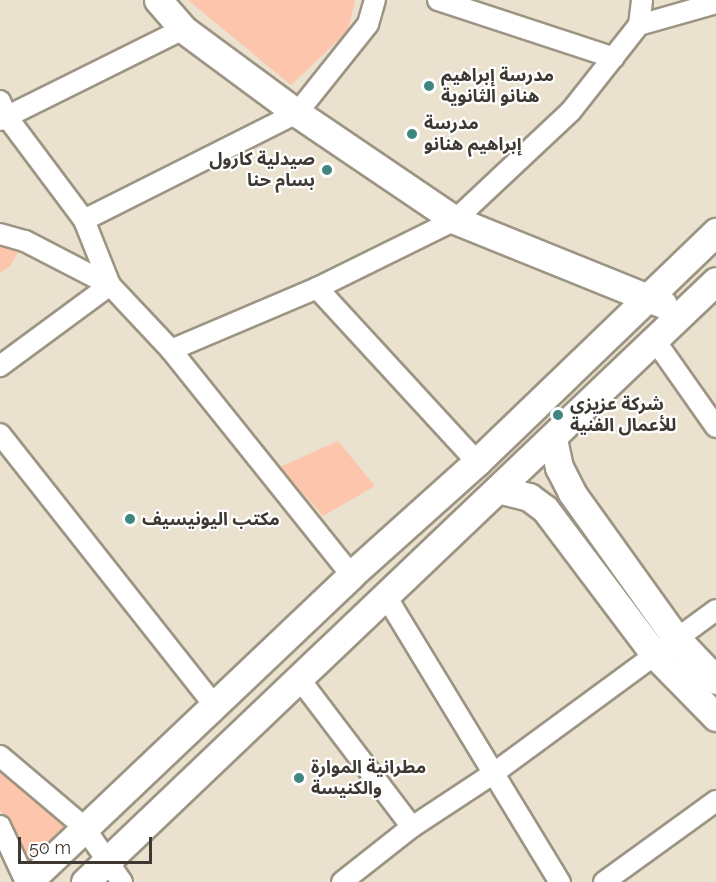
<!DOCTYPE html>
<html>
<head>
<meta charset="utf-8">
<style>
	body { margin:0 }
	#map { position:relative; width:716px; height:882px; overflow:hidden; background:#eae1ce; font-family:Raleway,"Noto Sans Arabic",sans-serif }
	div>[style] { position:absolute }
	.green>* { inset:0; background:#fdc5ac }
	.roads { filter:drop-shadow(2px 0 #9d9584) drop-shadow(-2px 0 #9d9584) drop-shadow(0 2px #9d9584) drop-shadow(0 -2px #9d9584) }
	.street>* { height:20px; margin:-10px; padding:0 10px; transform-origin:10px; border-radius:10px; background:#fff }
	.secondary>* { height:27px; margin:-13.5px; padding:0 13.5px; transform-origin:13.5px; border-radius:13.5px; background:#fff }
	.dots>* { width:16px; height:16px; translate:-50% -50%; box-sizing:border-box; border:3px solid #fff; border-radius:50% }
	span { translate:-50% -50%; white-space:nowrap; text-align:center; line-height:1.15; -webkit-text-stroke:4.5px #fff; paint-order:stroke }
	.poi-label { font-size:18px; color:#3d3932; font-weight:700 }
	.left { translate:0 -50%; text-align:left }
	.right { translate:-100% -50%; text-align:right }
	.scale { position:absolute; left:18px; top:837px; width:134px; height:27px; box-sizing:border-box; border:3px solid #3d3932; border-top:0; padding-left:8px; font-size:18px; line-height:21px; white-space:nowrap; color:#3d3932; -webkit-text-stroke:4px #fff; paint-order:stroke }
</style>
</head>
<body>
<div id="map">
	<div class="green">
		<i style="clip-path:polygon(188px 0,355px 0,348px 31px,291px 85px)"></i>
		<i style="clip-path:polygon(0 234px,25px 241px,10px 266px,0 273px)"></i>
		<i style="clip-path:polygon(338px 441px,375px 486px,323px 516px,280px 467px)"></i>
		<i style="clip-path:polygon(0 761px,71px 822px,26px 866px,0 810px)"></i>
	</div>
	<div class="roads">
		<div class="street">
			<i style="left:438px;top:0;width:185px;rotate:18.2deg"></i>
			<i style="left:639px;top:25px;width:80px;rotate:-15.9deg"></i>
			<i style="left:0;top:101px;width:17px;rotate:66deg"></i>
			<i style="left:7px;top:117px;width:129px;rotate:53.2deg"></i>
			<i style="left:84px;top:220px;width:70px;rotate:68.2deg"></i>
			<i style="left:110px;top:285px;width:89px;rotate:46.8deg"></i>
			<i style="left:171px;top:350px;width:288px;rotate:51.3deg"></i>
			<i style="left:0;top:120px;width:204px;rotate:-26.4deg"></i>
			<i style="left:84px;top:220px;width:238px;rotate:-26.7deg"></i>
			<i style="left:297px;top:113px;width:114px;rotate:-51.4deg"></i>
			<i style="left:368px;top:24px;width:25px;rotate:-74deg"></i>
			<i style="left:0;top:234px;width:26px;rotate:16deg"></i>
			<i style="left:25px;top:241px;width:96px;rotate:27.4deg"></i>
			<i style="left:110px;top:285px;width:137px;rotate:143.6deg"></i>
			<i style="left:317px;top:288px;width:236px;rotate:47.4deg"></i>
			<i style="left:656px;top:342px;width:104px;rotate:54.8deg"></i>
			<i style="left:171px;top:350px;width:159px;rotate:-23deg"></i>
			<i style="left:317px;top:288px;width:154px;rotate:-26.2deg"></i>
			<i style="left:455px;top:220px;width:159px;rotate:-43.2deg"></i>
			<i style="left:571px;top:111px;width:110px;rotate:-51.7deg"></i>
			<i style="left:639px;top:25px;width:25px;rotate:-83deg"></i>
			<i style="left:0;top:434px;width:347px;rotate:51.7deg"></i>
			<i style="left:387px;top:598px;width:333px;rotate:58.7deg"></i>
			<i style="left:298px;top:677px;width:188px;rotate:52.8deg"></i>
			<i style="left:0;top:756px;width:110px;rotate:40.2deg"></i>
			<i style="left:84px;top:827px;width:67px;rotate:55.4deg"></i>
			<i style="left:0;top:826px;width:62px;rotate:65.1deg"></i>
			<i style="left:342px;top:882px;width:89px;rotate:-38.2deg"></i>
			<i style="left:412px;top:827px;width:98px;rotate:-33.4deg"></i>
			<i style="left:494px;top:773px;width:275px;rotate:-36.3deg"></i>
			<i style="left:604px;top:882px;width:138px;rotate:-35.9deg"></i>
		</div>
		<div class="secondary">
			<i style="left:158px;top:0;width:38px;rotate:49deg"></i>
			<i style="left:183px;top:29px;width:142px;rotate:36.4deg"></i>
			<i style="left:297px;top:113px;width:191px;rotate:34.1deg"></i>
			<i style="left:455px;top:220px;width:224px;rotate:22deg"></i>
			<i style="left:553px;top:439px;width:29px;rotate:78deg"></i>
			<i style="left:559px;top:467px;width:29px;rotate:63deg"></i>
			<i style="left:572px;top:493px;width:178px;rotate:54.4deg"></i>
			<i style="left:676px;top:638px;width:58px;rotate:46.4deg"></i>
			<i style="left:501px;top:490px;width:29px;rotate:14deg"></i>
			<i style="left:529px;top:497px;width:20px;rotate:37deg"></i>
			<i style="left:545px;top:509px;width:183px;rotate:53deg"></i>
			<i style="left:655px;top:655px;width:87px;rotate:45.5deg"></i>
			<i style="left:28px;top:882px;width:446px;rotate:-43.5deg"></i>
			<i style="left:351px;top:575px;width:169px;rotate:-41.9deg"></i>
			<i style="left:477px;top:462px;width:332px;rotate:-43.9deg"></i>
			<i style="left:85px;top:882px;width:871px;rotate:-43.61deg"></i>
		</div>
	</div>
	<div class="dots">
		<i style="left:429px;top:86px;background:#3f8681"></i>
		<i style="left:412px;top:134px;background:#3f8681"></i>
		<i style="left:327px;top:170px;background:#3f8681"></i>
		<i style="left:558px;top:415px;background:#3f8681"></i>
		<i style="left:130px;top:519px;background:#3f8681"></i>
		<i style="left:299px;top:778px;background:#3f8681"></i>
	</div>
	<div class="poi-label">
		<span class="left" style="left:441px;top:86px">مدرسة إبراهيم<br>هنانو الثانوية</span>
		<span class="left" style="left:424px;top:134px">مدرسة<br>إبراهيم هنانو</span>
		<span class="right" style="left:315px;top:170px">صيدلية كارول<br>بسام حنا</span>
		<span class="left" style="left:570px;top:415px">شركة عزيزي<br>للأعمال الفنية</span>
		<span class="left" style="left:142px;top:519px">مكتب اليونيسيف</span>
		<span class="left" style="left:311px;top:778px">مطرانية الموارة<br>والكنيسة</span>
	</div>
	<div class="scale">50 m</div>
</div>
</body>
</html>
